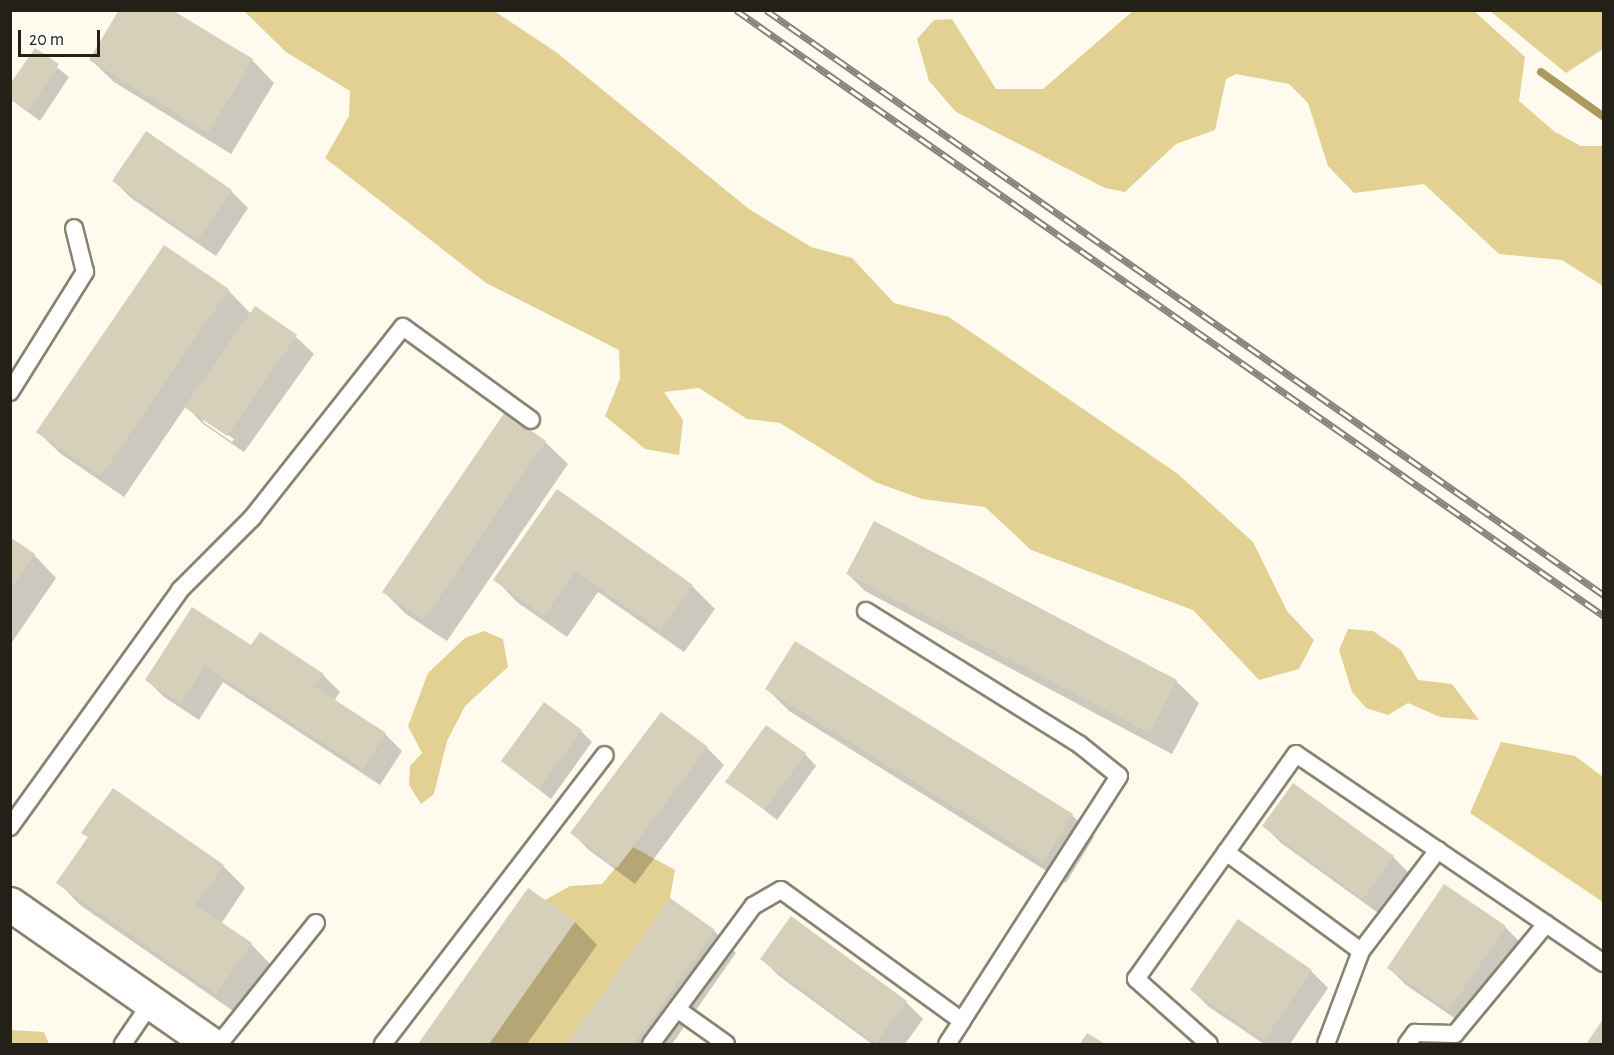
<!DOCTYPE html>
<html>
<head>
<meta charset="utf-8">
<style>
	body { margin:0 }
	#map { position:relative; width:1614px; height:1055px; overflow:hidden; background:#fefaed; font-family:"Alegreya Sans",sans-serif }
	div>[style] { position:absolute }
	.green>* { inset:0; background:#e3d093 }
	.shadow>* { inset:0; background:#0003 }
	.stream>* { height:8px; margin:-4px; padding:0 4px; transform-origin:4px; border-radius:4px; background:#ac995d }
	.building>* { inset:0; background:#d6cfba }
	.roads { filter:drop-shadow(2px 0 #898370) drop-shadow(-2px 0 #898370) drop-shadow(0 2px #898370) drop-shadow(0 -2px #898370) }
	.service>* { height:16px; margin:-8px; padding:0 8px; transform-origin:8px; border-radius:8px; background:#fff }
	.minor>* { height:33px; margin:-16.5px; padding:0 16.5px; transform-origin:16.5px; border-radius:16.5px; background:#fff }
	.rail>* { height:7px; margin-top:-3.5px; transform-origin:0; background:repeating-linear-gradient(90deg,#fff 0 14px,#858278 0 28px); box-sizing:border-box; border-block:2px solid #858278 }
	span { translate:-50% -50%; white-space:nowrap; text-align:center; line-height:1.15; -webkit-text-stroke:4.5px #fff; paint-order:stroke }
	.frame { position:absolute; inset:0; border:12px solid #232018; pointer-events:none }
	.scale { position:absolute; left:18px; top:30px; width:82px; height:27px; box-sizing:border-box; border:3px solid #232018; border-top:0; padding-left:8px; font-size:18px; line-height:21px; white-space:nowrap; color:#232018; -webkit-text-stroke:4px #fff; paint-order:stroke }
</style>
</head>
<body>
<div id="map">
	<div class="green">
		<i style="clip-path:polygon(1134px 10px,1474px 11px,1525px 57px,1519px 101px,1555px 132px,1581px 146px,1603px 146px,1603px 286px,1562px 260px,1499px 254px,1424px 184px,1354px 193px,1328px 166px,1308px 103px,1289px 84px,1236px 74px,1226px 79px,1215px 130px,1176px 144px,1125px 192px,1105px 188px,956px 112px,929px 81px,917px 39px,934px 20px,952px 19px,996px 89px,1043px 89px)"></i>
		<i style="clip-path:polygon(244px 11px,494px 11px,556px 52px,749px 209px,811px 247px,852px 258px,894px 303px,949px 317px,1178px 474px,1253px 542px,1287px 611px,1314px 640px,1299px 669px,1259px 680px,1193px 610px,1031px 550px,985px 507px,922px 499px,875px 482px,780px 423px,747px 419px,699px 388px,664px 392px,683px 420px,679px 455px,645px 449px,605px 416px,620px 379px,619px 350px,486px 283px,325px 158px,349px 116px,350px 91px,286px 52px)"></i>
		<i style="clip-path:polygon(1490px 11px,1603px 11px,1603px 49px,1566px 73px)"></i>
		<i style="clip-path:polygon(1348px 629px,1373px 631px,1401px 650px,1418px 680px,1452px 684px,1479px 720px,1440px 717px,1408px 703px,1388px 715px,1366px 708px,1352px 692px,1339px 650px)"></i>
		<i style="clip-path:polygon(484px 631px,503px 639px,508px 667px,465px 706px,447px 741px,434px 794px,421px 804px,409px 785px,410px 766px,422px 753px,408px 726px,428px 673px,465px 638px)"></i>
		<i style="clip-path:polygon(1501px 742px,1575px 756px,1603px 777px,1603px 902px,1470px 813px)"></i>
		<i style="clip-path:polygon(633px 847px,675px 870px,670px 898px,567px 1044px,489px 1044px,575px 922px,545px 900px,570px 886px,602px 884px)"></i>
		<i style="clip-path:polygon(10px 1030px,44px 1032px,49px 1044px,11px 1044px)"></i>
	</div>
	<div class="shadow">
		<i style="clip-path:polygon(35px 50px,69px 77px,40px 121px,10px 99px)"></i>
		<i style="clip-path:polygon(91px 60px,252px 60px,274px 83px,231px 154px,114px 82px)"></i>
		<i style="clip-path:polygon(114px 181px,231px 191px,248px 208px,216px 256px,131px 198px)"></i>
		<i style="clip-path:polygon(evenodd,228px 290px,251px 314px,256px 308px,296px 337px,314px 354px,244px 452px,203px 424px,186px 406px,124px 497px,61px 454px,38px 432px,228px 290px,203px 418px,234px 439px,232px 442px,203px 422px,203px 418px)"></i>
		<i style="clip-path:polygon(505px 415px,545px 442px,568px 464px,447px 641px,406px 614px,384px 592px)"></i>
		<i style="clip-path:polygon(557px 491px,692px 586px,715px 609px,684px 652px,598px 592px,567px 637px,517px 602px,495px 579px)"></i>
		<i style="clip-path:polygon(10px 539px,34px 555px,56px 578px,10px 645px)"></i>
		<i style="clip-path:polygon(848px 574px,1176px 681px,1199px 703px,1172px 754px,865px 591px)"></i>
		<i style="clip-path:polygon(252px 647px,323px 675px,340px 692px,334px 701px,385px 734px,402px 751px,380px 785px,223px 682px,199px 720px,164px 697px,147px 680px)"></i>
		<i style="clip-path:polygon(767px 689px,1072px 815px,1094px 837px,1066px 883px,789px 711px)"></i>
		<i style="clip-path:polygon(581px 731px,592px 742px,551px 799px,502px 761px)"></i>
		<i style="clip-path:polygon(707px 748px,724px 765px,635px 884px,589px 850px,572px 833px)"></i>
		<i style="clip-path:polygon(805px 754px,816px 766px,777px 820px,727px 781px)"></i>
		<i style="clip-path:polygon(1264px 826px,1393px 857px,1410px 874px,1381px 915px,1281px 843px)"></i>
		<i style="clip-path:polygon(83px 833px,223px 866px,245px 888px,221px 924px,251px 944px,273px 967px,239px 1015px,80px 905px,58px 882px,89px 838px)"></i>
		<i style="clip-path:polygon(528px 890px,575px 922px,597px 945px,527px 1044px,420px 1044px)"></i>
		<i style="clip-path:polygon(670px 900px,714px 931px,736px 953px,672px 1044px,569px 1044px)"></i>
		<i style="clip-path:polygon(791px 918px,906px 1002px,923px 1019px,905px 1044px,872px 1044px,779px 976px,762px 959px)"></i>
		<i style="clip-path:polygon(1505px 927px,1522px 944px,1466px 1026px,1406px 985px,1389px 968px)"></i>
		<i style="clip-path:polygon(1311px 971px,1328px 988px,1290px 1044px,1264px 1044px,1209px 1007px,1192px 990px)"></i>
	</div>
	<div class="stream">
		<i style="left:1541px;top:72px;width:77px;rotate:35.5deg"></i>
	</div>
	<div class="building">
		<i style="clip-path:polygon(119px 10px,172px 10px,253px 59px,208px 133px,89px 60px)"></i>
		<i style="clip-path:polygon(35px 48px,59px 64px,28px 111px,10px 99px,10px 84px)"></i>
		<i style="clip-path:polygon(146px 131px,232px 190px,198px 240px,112px 181px)"></i>
		<i style="clip-path:polygon(164px 245px,229px 289px,101px 476px,36px 432px)"></i>
		<i style="clip-path:polygon(255px 306px,297px 335px,227px 436px,184px 407px)"></i>
		<i style="clip-path:polygon(505px 412px,546px 441px,424px 620px,382px 592px)"></i>
		<i style="clip-path:polygon(557px 489px,693px 585px,661px 631px,575px 571px,544px 616px,493px 580px)"></i>
		<i style="clip-path:polygon(874px 521px,1177px 680px,1150px 733px,846px 574px)"></i>
		<i style="clip-path:polygon(10px 537px,35px 554px,10px 590px)"></i>
		<i style="clip-path:polygon(192px 607px,251px 645px,260px 632px,324px 674px,315px 687px,386px 733px,363px 769px,205px 666px,181px 704px,145px 680px)"></i>
		<i style="clip-path:polygon(795px 641px,1073px 814px,1043px 862px,765px 689px)"></i>
		<i style="clip-path:polygon(544px 702px,582px 730px,539px 789px,501px 761px)"></i>
		<i style="clip-path:polygon(661px 712px,708px 747px,617px 868px,570px 833px)"></i>
		<i style="clip-path:polygon(766px 725px,806px 753px,765px 810px,725px 782px)"></i>
		<i style="clip-path:polygon(1293px 783px,1394px 856px,1363px 899px,1262px 826px)"></i>
		<i style="clip-path:polygon(113px 788px,224px 865px,196px 905px,252px 943px,216px 994px,56px 883px,88px 837px,81px 833px)"></i>
		<i style="clip-path:polygon(1444px 884px,1506px 926px,1449px 1010px,1387px 968px)"></i>
		<i style="clip-path:polygon(528px 888px,575px 921px,489px 1044px,418px 1044px)"></i>
		<i style="clip-path:polygon(670px 898px,715px 930px,634px 1044px,567px 1044px)"></i>
		<i style="clip-path:polygon(791px 916px,907px 1001px,876px 1044px,760px 959px)"></i>
		<i style="clip-path:polygon(1238px 919px,1312px 970px,1264px 1040px,1190px 990px)"></i>
		<i style="clip-path:polygon(1604px 1018px,1604px 1044px,1586px 1044px)"></i>
		<i style="clip-path:polygon(1087px 1033px,1105px 1044px,1080px 1044px)"></i>
	</div>
	<div class="roads">
		<div class="service">
			<i style="left:10px;top:392px;width:142px;rotate:-58deg"></i>
			<i style="left:85px;top:272px;width:45px;rotate:-104deg"></i>
			<i style="left:866px;top:611px;width:251px;rotate:32deg"></i>
			<i style="left:1079px;top:744px;width:51px;rotate:38.7deg"></i>
			<i style="left:1119px;top:776px;width:291px;rotate:122.7deg"></i>
			<i style="left:10px;top:827px;width:292px;rotate:-54.3deg"></i>
			<i style="left:180px;top:590px;width:102px;rotate:-45deg"></i>
			<i style="left:252px;top:518px;width:243px;rotate:-51.7deg"></i>
			<i style="left:403px;top:327px;width:158px;rotate:36deg"></i>
			<i style="left:1226px;top:852px;width:167px;rotate:36.3deg"></i>
			<i style="left:1361px;top:951px;width:99px;rotate:110.6deg"></i>
			<i style="left:1361px;top:951px;width:127px;rotate:-52.7deg"></i>
			<i style="left:677px;top:1009px;width:60px;rotate:35.5deg"></i>
			<i style="left:123px;top:1044px;width:50px;rotate:-55.7deg"></i>
			<i style="left:219px;top:1044px;width:155px;rotate:-51.3deg"></i>
			<i style="left:383px;top:1044px;width:364px;rotate:-52.5deg"></i>
			<i style="left:651px;top:1044px;width:172px;rotate:-53.5deg"></i>
			<i style="left:753px;top:906px;width:32px;rotate:-30deg"></i>
			<i style="left:781px;top:890px;width:223px;rotate:35.9deg"></i>
			<i style="left:962px;top:1021px;width:27px;rotate:123deg"></i>
			<i style="left:1209px;top:1044px;width:98px;rotate:-138.3deg"></i>
			<i style="left:1136px;top:979px;width:276px;rotate:-54.6deg"></i>
			<i style="left:1296px;top:754px;width:372px;rotate:34.2deg"></i>
			<i style="left:1407px;top:1044px;width:14px;rotate:-54deg"></i>
			<i style="left:1415px;top:1033px;width:40px;rotate:1.4deg"></i>
			<i style="left:1455px;top:1034px;width:143px;rotate:-50.4deg"></i>
		</div>
		<div class="minor">
			<i style="left:10px;top:904px;width:245px;rotate:34.9deg"></i>
		</div>
	</div>
	<div class="rail">
		<i style="left:736px;top:10px;width:1059px;rotate:34.92deg"></i>
		<i style="left:766px;top:10px;width:1022px;rotate:34.92deg"></i>
	</div>
	<div class="frame"></div>
	<div class="scale">20 m</div>
</div>
</body>
</html>
